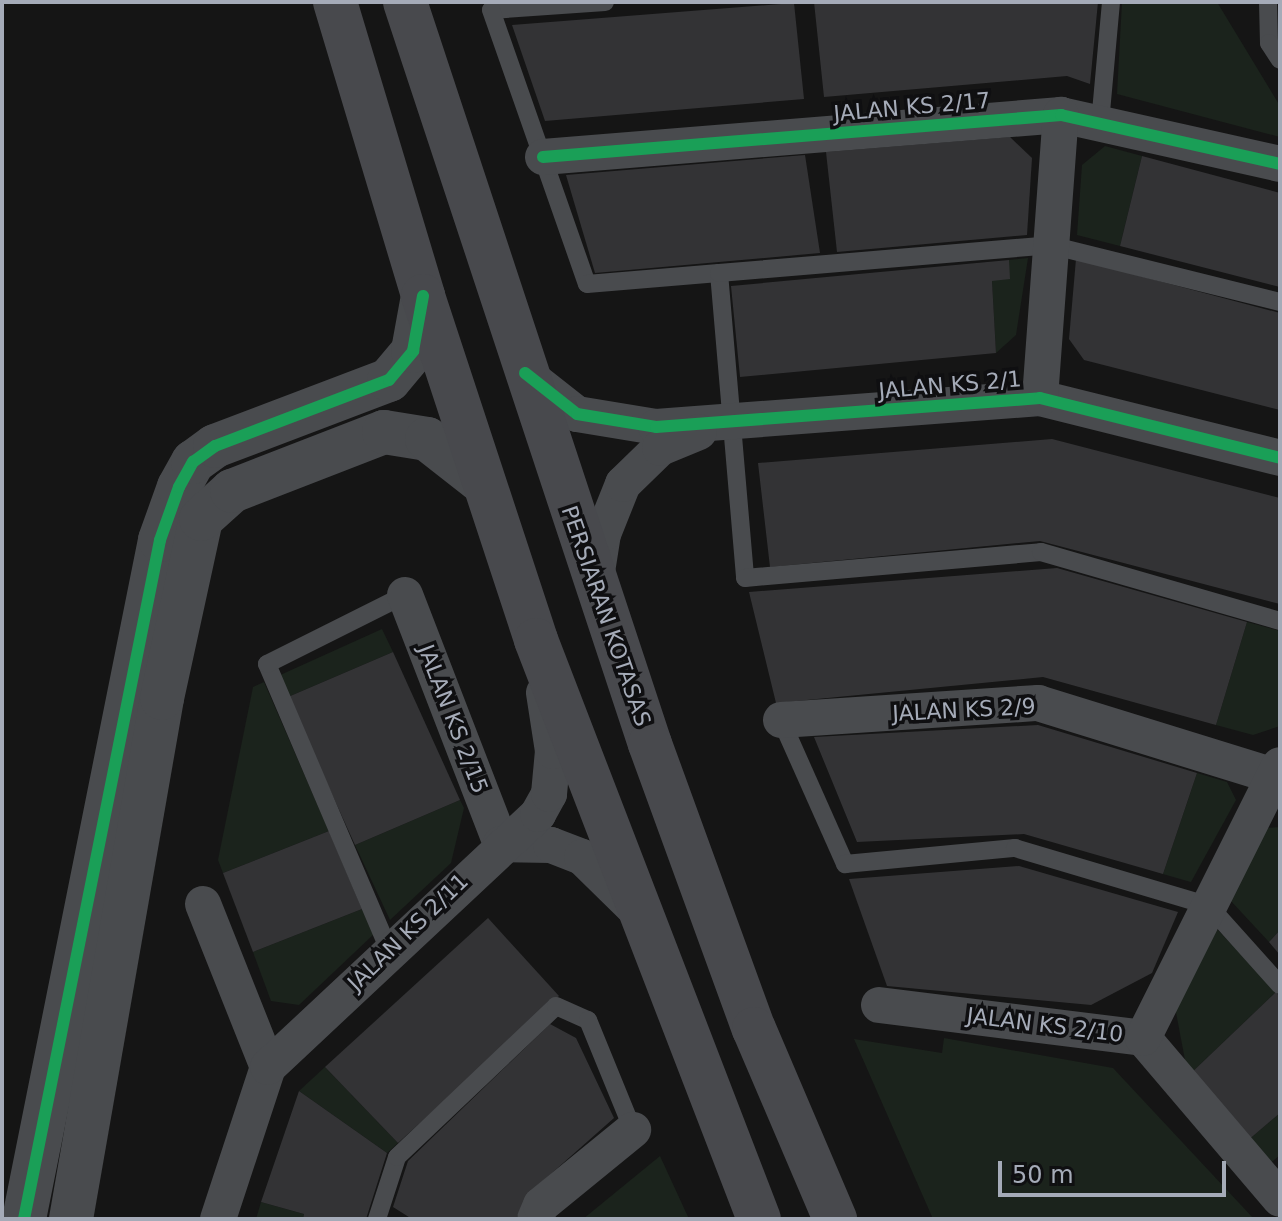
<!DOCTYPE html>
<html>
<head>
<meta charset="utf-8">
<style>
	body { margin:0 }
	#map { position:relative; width:1282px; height:1221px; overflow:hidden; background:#151515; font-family:"DejaVu Sans",sans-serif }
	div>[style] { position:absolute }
	.green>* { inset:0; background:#1b231c }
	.building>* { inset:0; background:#333335 }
	.service>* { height:18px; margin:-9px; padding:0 9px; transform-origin:9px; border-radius:9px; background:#494b4e }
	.minor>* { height:36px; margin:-18px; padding:0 18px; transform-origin:18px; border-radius:18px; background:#494b4e }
	.tertiary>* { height:44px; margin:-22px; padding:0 22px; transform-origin:22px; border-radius:22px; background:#494b4e }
	.secondary>* { height:44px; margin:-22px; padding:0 22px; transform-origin:22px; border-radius:22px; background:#48494d }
	.cycleway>* { height:12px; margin:-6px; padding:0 6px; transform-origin:6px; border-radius:6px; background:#1a9f57 }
	span { translate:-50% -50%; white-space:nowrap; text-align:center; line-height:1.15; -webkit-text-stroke:7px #0f0f11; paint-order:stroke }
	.street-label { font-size:22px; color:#a5abb8 }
	.frame { position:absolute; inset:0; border:4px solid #a5abb8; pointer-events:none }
	.scale { position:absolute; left:998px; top:1161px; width:228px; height:36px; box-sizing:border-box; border:4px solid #a5abb8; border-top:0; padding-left:10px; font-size:24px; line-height:28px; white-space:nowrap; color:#a5abb8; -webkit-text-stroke:6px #0f0f11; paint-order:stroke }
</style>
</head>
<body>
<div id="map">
	<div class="green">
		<i style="clip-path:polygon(1122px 2px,1217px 2px,1280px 106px,1280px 137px,1117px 94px)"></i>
		<i style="clip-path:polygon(1105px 146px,1142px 156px,1120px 246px,1077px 235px,1082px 165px)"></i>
		<i style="clip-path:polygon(1028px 258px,1016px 335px,996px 353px,992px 281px,1009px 260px)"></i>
		<i style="clip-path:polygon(1247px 622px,1280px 631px,1280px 726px,1253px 735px,1216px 725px)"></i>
		<i style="clip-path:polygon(382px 629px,393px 652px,288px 697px,278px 676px)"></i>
		<i style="clip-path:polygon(264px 682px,329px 831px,223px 873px,218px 860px,253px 687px)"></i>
		<i style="clip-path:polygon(1197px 773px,1227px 782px,1236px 800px,1191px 882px,1163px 874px)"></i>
		<i style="clip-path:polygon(460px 800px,464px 808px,451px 863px,390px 920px,355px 845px)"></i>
		<i style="clip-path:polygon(1280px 827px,1280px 930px,1269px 942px,1230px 900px,1267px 828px)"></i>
		<i style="clip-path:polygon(362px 909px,374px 934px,299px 1005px,271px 1001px,253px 952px)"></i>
		<i style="clip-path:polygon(1216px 928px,1276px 992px,1188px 1076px,1175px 1007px)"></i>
		<i style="clip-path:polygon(944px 1038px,1113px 1068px,1254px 1219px,933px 1219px,854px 1039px,942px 1053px)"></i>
		<i style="clip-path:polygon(325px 1067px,398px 1143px,387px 1153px,299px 1091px)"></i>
		<i style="clip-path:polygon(1280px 1113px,1280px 1155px,1267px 1166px,1246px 1142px)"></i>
		<i style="clip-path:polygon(660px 1156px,689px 1219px,583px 1219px)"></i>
		<i style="clip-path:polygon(261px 1202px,304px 1214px,303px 1219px,256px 1219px)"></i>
	</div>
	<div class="building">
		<i style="clip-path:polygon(814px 2px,1098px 2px,1090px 84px,1067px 76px,824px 97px)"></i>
		<i style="clip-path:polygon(794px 3px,804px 99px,545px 121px,512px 25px)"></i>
		<i style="clip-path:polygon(1010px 137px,1032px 158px,1027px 235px,837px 252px,826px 152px)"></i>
		<i style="clip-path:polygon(805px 155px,820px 253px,595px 273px,566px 175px)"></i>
		<i style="clip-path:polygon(1142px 156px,1280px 193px,1280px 287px,1120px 246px)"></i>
		<i style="clip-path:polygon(1076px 259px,1280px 313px,1280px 410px,1084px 360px,1069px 339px)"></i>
		<i style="clip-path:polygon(1009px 260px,1010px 279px,992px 281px,996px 353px,740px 377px,731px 286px)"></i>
		<i style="clip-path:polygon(1052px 439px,1280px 498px,1280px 604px,1040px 541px,770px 567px,758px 463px)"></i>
		<i style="clip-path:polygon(1057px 568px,1247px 622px,1216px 725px,1043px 677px,776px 703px,749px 592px)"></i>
		<i style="clip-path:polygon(393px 652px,460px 800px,355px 845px,288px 697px)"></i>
		<i style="clip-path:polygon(1038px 725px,1197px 773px,1163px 874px,1024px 834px,857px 842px,814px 737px)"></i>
		<i style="clip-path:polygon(329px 831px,362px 909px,253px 952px,223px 873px)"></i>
		<i style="clip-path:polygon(1019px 866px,1178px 912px,1152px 973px,1091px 1005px,887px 986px,849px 879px)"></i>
		<i style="clip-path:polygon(488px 918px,559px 996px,398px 1143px,325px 1067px)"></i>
		<i style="clip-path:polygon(1280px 930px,1280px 955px,1269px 942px)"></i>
		<i style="clip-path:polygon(1276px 992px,1280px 997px,1280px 1113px,1246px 1142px,1188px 1076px)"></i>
		<i style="clip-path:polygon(550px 1024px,576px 1038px,614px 1118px,527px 1195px,516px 1219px,412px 1219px,393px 1207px,408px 1161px)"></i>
		<i style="clip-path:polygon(299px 1091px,387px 1153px,366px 1219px,303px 1219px,304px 1214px,261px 1202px)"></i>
	</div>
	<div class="service">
		<i style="left:605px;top:2px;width:114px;rotate:176deg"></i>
		<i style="left:491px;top:10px;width:290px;rotate:70.7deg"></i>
		<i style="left:587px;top:284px;width:132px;rotate:-4.8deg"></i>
		<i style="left:719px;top:273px;width:306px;rotate:85.1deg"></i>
		<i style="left:745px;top:578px;width:297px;rotate:-5deg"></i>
		<i style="left:1041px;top:552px;width:249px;rotate:16.1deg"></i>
		<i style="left:1268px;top:2px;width:41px;rotate:88.6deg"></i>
		<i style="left:1269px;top:43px;width:20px;rotate:57deg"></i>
		<i style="left:1100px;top:123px;width:121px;rotate:-84.8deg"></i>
		<i style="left:719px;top:273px;width:332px;rotate:-4.8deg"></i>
		<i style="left:1050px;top:245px;width:237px;rotate:13.9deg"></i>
		<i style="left:781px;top:720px;width:158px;rotate:66deg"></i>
		<i style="left:845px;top:864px;width:171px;rotate:-5.4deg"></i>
		<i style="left:1015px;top:848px;width:202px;rotate:16.6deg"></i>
		<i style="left:1209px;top:906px;width:106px;rotate:48.1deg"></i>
		<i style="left:389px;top:950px;width:311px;rotate:-113.1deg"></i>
		<i style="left:267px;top:664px;width:154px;rotate:-26.6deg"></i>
		<i style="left:377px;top:1219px;width:65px;rotate:-72.1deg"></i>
		<i style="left:397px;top:1157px;width:219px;rotate:-43.5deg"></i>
		<i style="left:556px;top:1006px;width:35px;rotate:24deg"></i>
		<i style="left:588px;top:1020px;width:119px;rotate:67.8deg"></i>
	</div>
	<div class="minor">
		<i style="left:543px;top:157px;width:520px;rotate:-4.64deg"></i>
		<i style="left:1061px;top:115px;width:224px;rotate:12.6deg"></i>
		<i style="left:526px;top:374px;width:65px;rotate:38.1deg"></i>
		<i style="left:577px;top:414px;width:80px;rotate:9.3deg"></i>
		<i style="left:656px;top:427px;width:385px;rotate:-4.3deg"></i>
		<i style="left:1040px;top:398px;width:247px;rotate:14deg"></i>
		<i style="left:1040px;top:398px;width:284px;rotate:-85.8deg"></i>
		<i style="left:596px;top:578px;width:45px;rotate:-81deg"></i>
		<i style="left:603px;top:534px;width:54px;rotate:-68.2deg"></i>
		<i style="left:623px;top:484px;width:52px;rotate:-44.2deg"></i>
		<i style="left:660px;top:448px;width:42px;rotate:-22.3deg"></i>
		<i style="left:405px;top:595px;width:267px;rotate:68.9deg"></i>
		<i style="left:501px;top:844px;width:50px;rotate:1.1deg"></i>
		<i style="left:551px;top:845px;width:33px;rotate:21deg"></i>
		<i style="left:582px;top:857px;width:71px;rotate:44.4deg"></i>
		<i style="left:781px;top:720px;width:258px;rotate:-3.8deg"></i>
		<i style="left:1038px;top:703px;width:253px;rotate:17.2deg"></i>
		<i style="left:203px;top:904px;width:175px;rotate:68.3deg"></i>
		<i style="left:879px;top:1005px;width:266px;rotate:7.1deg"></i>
		<i style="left:1143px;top:1038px;width:211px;rotate:49.6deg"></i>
		<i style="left:1143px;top:1038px;width:305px;rotate:-63.4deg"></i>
		<i style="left:218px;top:1219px;width:160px;rotate:-71.8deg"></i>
		<i style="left:268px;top:1067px;width:370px;rotate:-43.1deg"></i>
		<i style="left:538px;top:814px;width:23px;rotate:-61deg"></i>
		<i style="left:549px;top:794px;width:43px;rotate:-84.7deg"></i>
		<i style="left:553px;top:751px;width:59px;rotate:-98.8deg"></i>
		<i style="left:535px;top:1219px;width:15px;rotate:-67deg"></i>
		<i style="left:541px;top:1205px;width:119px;rotate:-39.2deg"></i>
	</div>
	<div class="tertiary">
		<i style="left:24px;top:1219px;width:692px;rotate:-78.67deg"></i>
		<i style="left:160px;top:540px;width:56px;rotate:-70.3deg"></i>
		<i style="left:179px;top:487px;width:29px;rotate:-61deg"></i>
		<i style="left:193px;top:462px;width:27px;rotate:-36deg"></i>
		<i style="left:215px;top:446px;width:186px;rotate:-20.8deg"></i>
		<i style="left:389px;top:380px;width:38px;rotate:-50deg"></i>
		<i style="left:413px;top:351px;width:56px;rotate:-79.7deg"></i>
		<i style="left:71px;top:1219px;width:529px;rotate:-80.09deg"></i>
		<i style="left:162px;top:698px;width:183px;rotate:-77.7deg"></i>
		<i style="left:201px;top:519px;width:42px;rotate:-42.1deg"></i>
		<i style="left:232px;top:491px;width:163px;rotate:-21.2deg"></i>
		<i style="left:384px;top:432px;width:44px;rotate:9.2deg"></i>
		<i style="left:427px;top:439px;width:70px;rotate:38deg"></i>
	</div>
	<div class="secondary">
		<i style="left:335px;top:2px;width:307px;rotate:73.3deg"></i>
		<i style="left:423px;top:296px;width:362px;rotate:71.8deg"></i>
		<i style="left:536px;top:640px;width:620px;rotate:68.94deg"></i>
		<i style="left:405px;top:2px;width:781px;rotate:71.73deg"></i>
		<i style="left:650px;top:744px;width:303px;rotate:70deg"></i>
		<i style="left:754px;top:1029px;width:207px;rotate:66.9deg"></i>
	</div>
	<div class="cycleway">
		<i style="left:543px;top:157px;width:520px;rotate:-4.64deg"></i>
		<i style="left:1061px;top:115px;width:224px;rotate:12.6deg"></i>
		<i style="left:525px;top:373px;width:66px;rotate:38.3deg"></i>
		<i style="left:577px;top:414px;width:80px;rotate:9.3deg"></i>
		<i style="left:656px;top:427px;width:385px;rotate:-4.3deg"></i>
		<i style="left:1040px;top:398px;width:247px;rotate:14deg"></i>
		<i style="left:24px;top:1219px;width:692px;rotate:-78.67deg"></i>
		<i style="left:160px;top:540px;width:56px;rotate:-70.3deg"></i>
		<i style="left:179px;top:487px;width:29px;rotate:-61deg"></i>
		<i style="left:193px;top:462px;width:27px;rotate:-36deg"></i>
		<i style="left:215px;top:446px;width:186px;rotate:-20.8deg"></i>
		<i style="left:389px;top:380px;width:38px;rotate:-50deg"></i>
		<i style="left:413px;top:351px;width:56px;rotate:-79.7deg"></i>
	</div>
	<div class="street-label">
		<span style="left:912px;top:107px;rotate:-5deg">JALAN KS 2/17</span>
		<span style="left:950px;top:385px;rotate:-5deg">JALAN KS 2/1</span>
		<span style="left:606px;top:616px;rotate:71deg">PERSIARAN KOTASAS</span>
		<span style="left:964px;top:710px;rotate:-3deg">JALAN KS 2/9</span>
		<span style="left:453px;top:719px;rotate:69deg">JALAN KS 2/15</span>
		<span style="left:408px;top:932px;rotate:-44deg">JALAN KS 2/11</span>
		<span style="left:1045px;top:1025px;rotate:7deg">JALAN KS 2/10</span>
	</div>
	<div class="frame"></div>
	<div class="scale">50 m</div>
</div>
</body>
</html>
